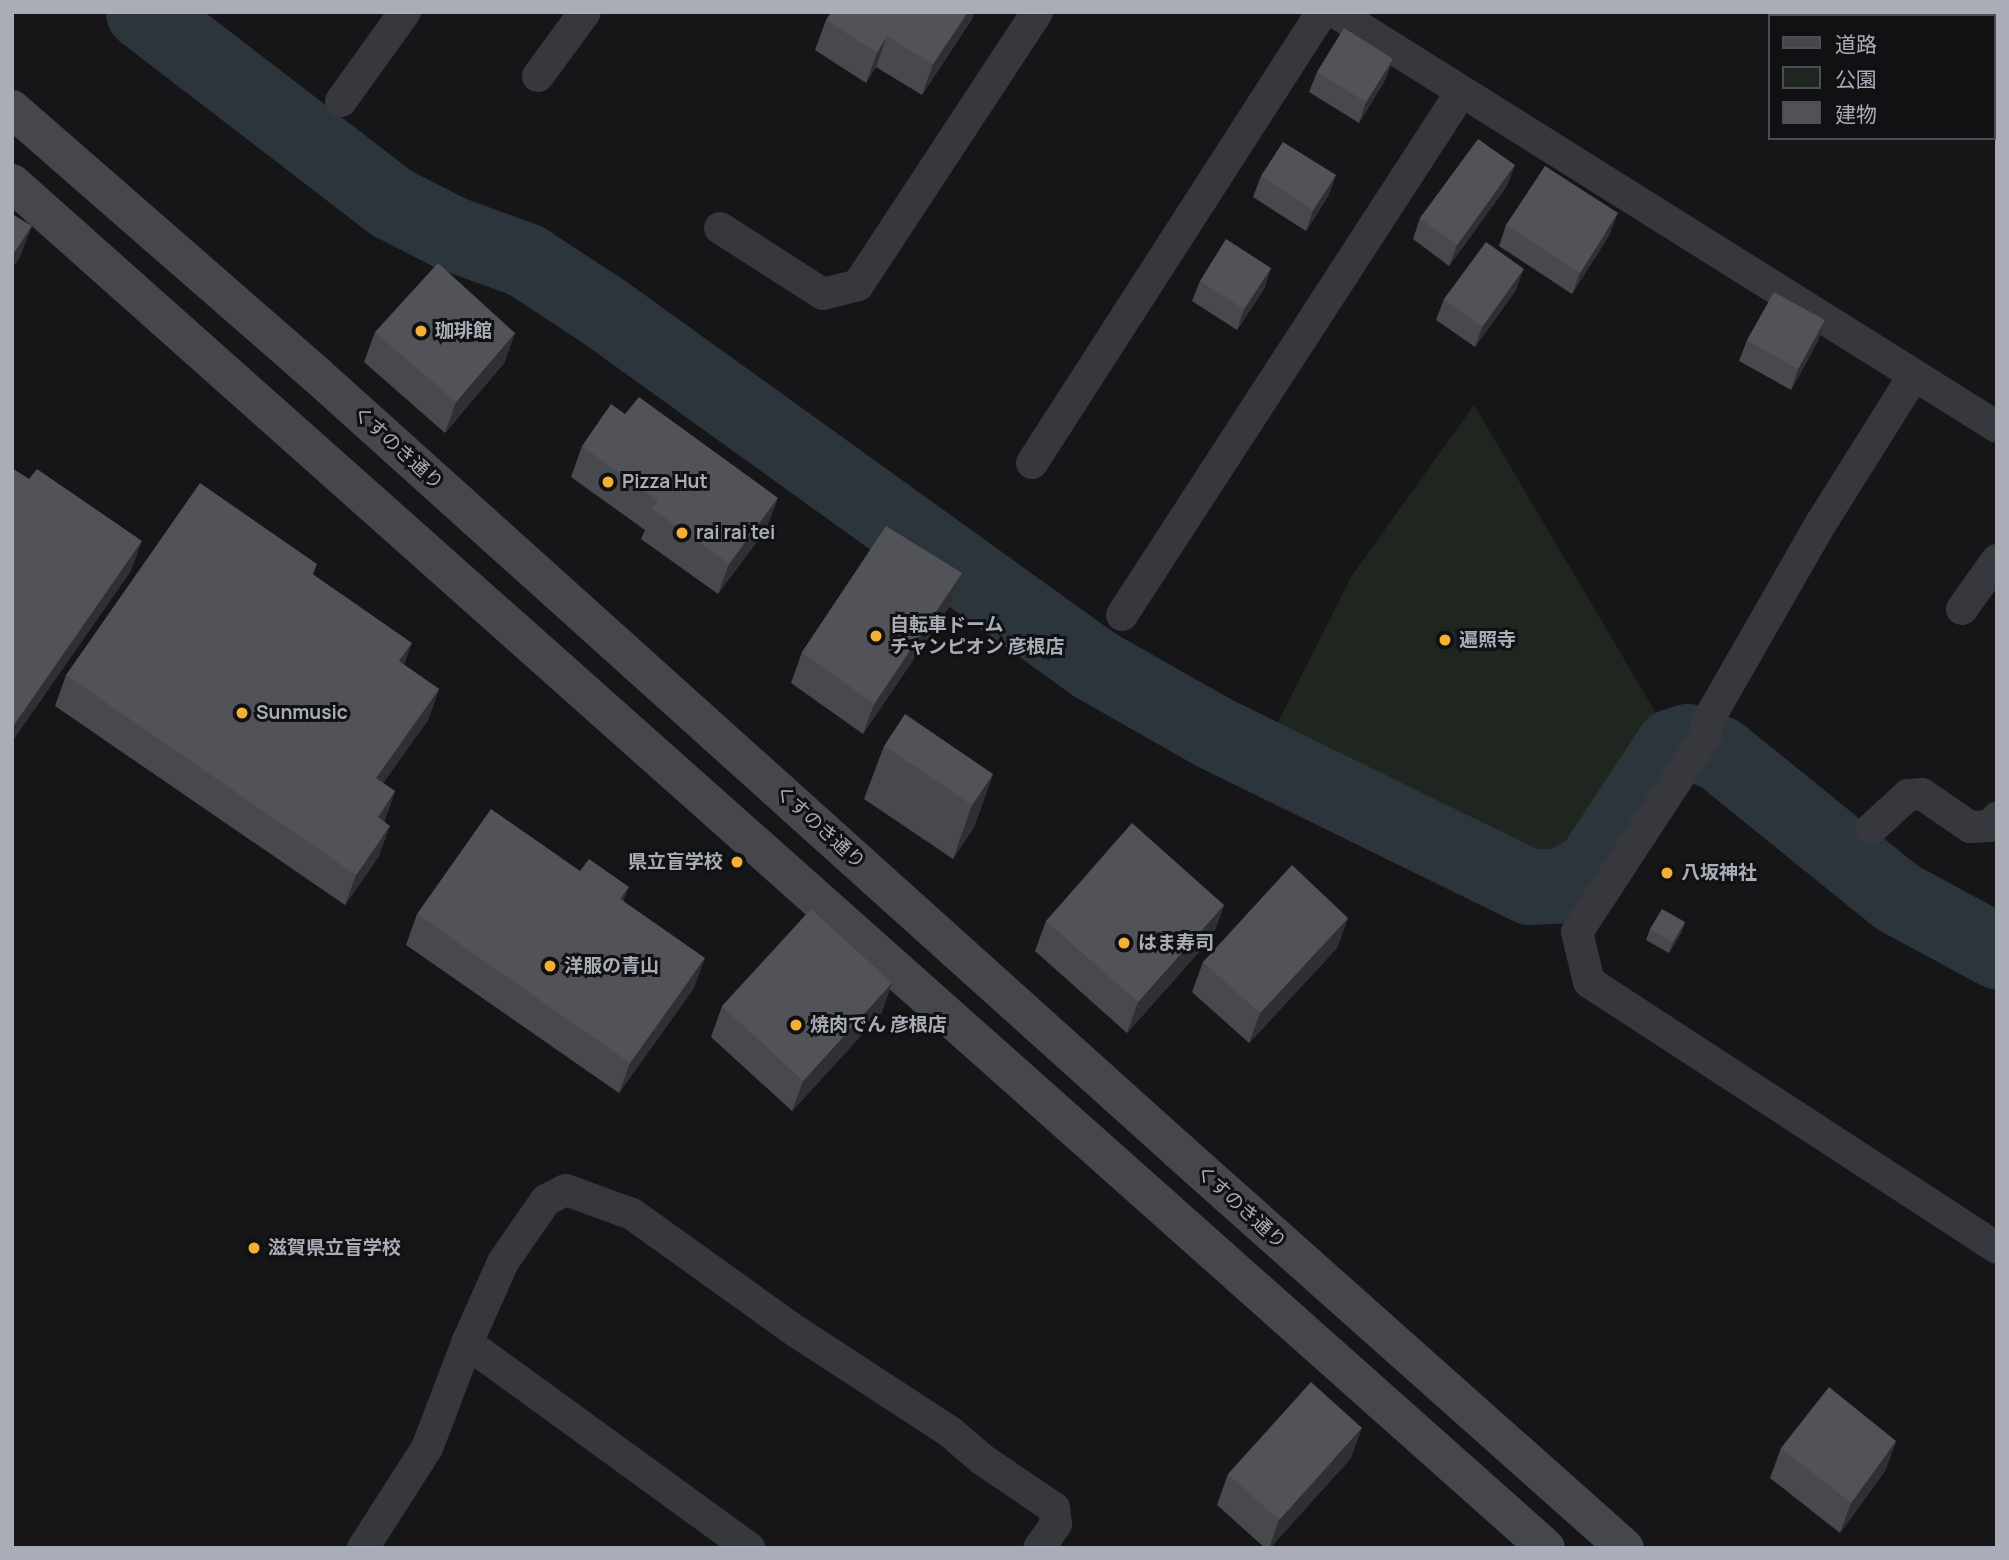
<!DOCTYPE html>
<html>
<head>
<meta charset="utf-8">
<style>
	body { margin:0 }
	#map { position:relative; width:2009px; height:1560px; overflow:hidden; background:#161618; font-family:Manrope,"Noto Sans JP",sans-serif }
	div>[style] { position:absolute }
	.green>* { inset:0; background:#1e261f }
	.river>* { height:75px; margin:-37.5px; padding:0 37.5px; transform-origin:37.5px; border-radius:37.5px; background:#2c353c }
	.minor>* { height:32px; margin:-16px; padding:0 16px; transform-origin:16px; border-radius:16px; background:#37383d }
	.secondary>* { height:38px; margin:-19px; padding:0 19px; transform-origin:19px; border-radius:19px; background:#45474d }
	.wall>* { inset:0; background:#47494d }
	.shaded-wall>* { inset:0; background:#2f3033 }
	.building>* { inset:0; background:#525359 }
	.dots>* { width:19px; height:19px; translate:-50% -50%; box-sizing:border-box; border:4px solid #111113; border-radius:50% }
	span { translate:-50% -50%; white-space:nowrap; text-align:center; line-height:1.15; -webkit-text-stroke:6px #111113; paint-order:stroke }
	.poi-label { font-size:19px; color:#a8adb8; font-weight:700 }
	.left { translate:0 -50%; text-align:left }
	.right { translate:-100% -50%; text-align:right }
	.street-label { font-size:19px; color:#a8adb8 }
	.frame { position:absolute; inset:0; border:14px solid #a8adb8; pointer-events:none }
	.legend { position:absolute; left:1768px; top:14px; width:228px; height:126px; box-sizing:border-box; background:#111113; border:2px solid #4d4f55; margin:0; padding:9px 12px; list-style:none; font-size:21px; color:#a8adb8 }
	.legend li { display:flex; align-items:center; gap:14px; height:35px }
	.legend b { width:35px; border:2px solid #4d4f55 }
</style>
</head>
<body>
<div id="map">
	<div class="green">
		<i style="clip-path:polygon(1474px 405px,1672px 740px,1649px 744px,1580px 866px,1559px 874px,1540px 875px,1267px 744px,1351px 577px)"></i>
	</div>
	<div class="river">
		<i style="left:143px;top:12px;width:314px;rotate:37.5deg"></i>
		<i style="left:392px;top:203px;width:66px;rotate:27deg"></i>
		<i style="left:451px;top:233px;width:79px;rotate:20deg"></i>
		<i style="left:525px;top:260px;width:93px;rotate:33.2deg"></i>
		<i style="left:603px;top:311px;width:606px;rotate:35.74deg"></i>
		<i style="left:1095px;top:665px;width:136px;rotate:29.6deg"></i>
		<i style="left:1213px;top:732px;width:353px;rotate:26.1deg"></i>
		<i style="left:1530px;top:887px;width:33px;rotate:-3deg"></i>
		<i style="left:1563px;top:885px;width:34px;rotate:-30deg"></i>
		<i style="left:1592px;top:868px;width:146px;rotate:-56.7deg"></i>
		<i style="left:1672px;top:746px;width:16px;rotate:-18deg"></i>
		<i style="left:1687px;top:741px;width:34px;rotate:21deg"></i>
		<i style="left:1719px;top:753px;width:229px;rotate:39deg"></i>
		<i style="left:1897px;top:897px;width:114px;rotate:28.4deg"></i>
	</div>
	<div class="minor">
		<i style="left:1335px;top:12px;width:781px;rotate:32.08deg"></i>
		<i style="left:1918px;top:12px;width:6px;rotate:39deg"></i>
		<i style="left:1993px;top:65px;width:4px;rotate:27deg"></i>
		<i style="left:538px;top:76px;width:79px;rotate:-53.7deg"></i>
		<i style="left:341px;top:101px;width:110px;rotate:-54.3deg"></i>
		<i style="left:720px;top:228px;width:122px;rotate:32.7deg"></i>
		<i style="left:823px;top:294px;width:36px;rotate:-14deg"></i>
		<i style="left:858px;top:285px;width:326px;rotate:-56.7deg"></i>
		<i style="left:1914px;top:375px;width:175px;rotate:122.1deg"></i>
		<i style="left:1821px;top:523px;width:229px;rotate:119.8deg"></i>
		<i style="left:1707px;top:722px;width:13px;rotate:94deg"></i>
		<i style="left:1706px;top:735px;width:235px;rotate:123.2deg"></i>
		<i style="left:1577px;top:932px;width:51px;rotate:76.5deg"></i>
		<i style="left:1589px;top:982px;width:487px;rotate:33.1deg"></i>
		<i style="left:1032px;top:463px;width:536px;rotate:-57.26deg"></i>
		<i style="left:1962px;top:609px;width:60px;rotate:-54.5deg"></i>
		<i style="left:1122px;top:615px;width:621px;rotate:-57.03deg"></i>
		<i style="left:1871px;top:829px;width:50px;rotate:-42.6deg"></i>
		<i style="left:1908px;top:795px;width:14px;rotate:-4deg"></i>
		<i style="left:1922px;top:794px;width:58px;rotate:34.5deg"></i>
		<i style="left:1970px;top:827px;width:20px;rotate:-3deg"></i>
		<i style="left:1990px;top:826px;width:11px;rotate:-49deg"></i>
		<i style="left:467px;top:1343px;width:349px;rotate:36deg"></i>
		<i style="left:363px;top:1548px;width:119px;rotate:-57.4deg"></i>
		<i style="left:427px;top:1448px;width:112px;rotate:-69.1deg"></i>
		<i style="left:467px;top:1343px;width:89px;rotate:-66deg"></i>
		<i style="left:503px;top:1262px;width:75px;rotate:-55.3deg"></i>
		<i style="left:546px;top:1200px;width:22px;rotate:-27deg"></i>
		<i style="left:566px;top:1190px;width:70px;rotate:20deg"></i>
		<i style="left:632px;top:1214px;width:203px;rotate:35.6deg"></i>
		<i style="left:797px;top:1332px;width:181px;rotate:33.1deg"></i>
		<i style="left:949px;top:1431px;width:45px;rotate:40.5deg"></i>
		<i style="left:983px;top:1460px;width:86px;rotate:34.1deg"></i>
		<i style="left:1054px;top:1508px;width:16px;rotate:83deg"></i>
		<i style="left:1056px;top:1524px;width:29px;rotate:125deg"></i>
	</div>
	<div class="secondary">
		<i style="left:12px;top:109px;width:406px;rotate:41.1deg"></i>
		<i style="left:318px;top:376px;width:1158px;rotate:41.99deg"></i>
		<i style="left:1179px;top:1151px;width:597px;rotate:41.67deg"></i>
		<i style="left:12px;top:183px;width:2053px;rotate:41.66deg"></i>
	</div>
	<div class="wall">
		<i style="clip-path:polygon(972px 19px,922px 95px,876px 67px,866px 83px,815px 50px,826px 20px)"></i>
		<i style="clip-path:polygon(1393px 59px,1385px 80px,1359px 123px,1309px 92px,1317px 72px)"></i>
		<i style="clip-path:polygon(1336px 175px,1328px 196px,1306px 231px,1253px 197px,1261px 176px)"></i>
		<i style="clip-path:polygon(1507px 186px,1449px 266px,1413px 239px,1420px 218px)"></i>
		<i style="clip-path:polygon(1506px 225px,1610px 234px,1572px 294px,1499px 246px)"></i>
		<i style="clip-path:polygon(1271px 268px,1264px 289px,1237px 330px,1192px 301px,1200px 281px)"></i>
		<i style="clip-path:polygon(1516px 290px,1475px 347px,1436px 320px,1444px 299px)"></i>
		<i style="clip-path:polygon(1825px 320px,1818px 341px,1791px 390px,1739px 361px,1747px 340px)"></i>
		<i style="clip-path:polygon(375px 332px,515px 333px,504px 363px,445px 433px,364px 362px)"></i>
		<i style="clip-path:polygon(582px 446px,767px 528px,718px 594px,641px 539px,645px 530px,571px 477px)"></i>
		<i style="clip-path:polygon(317px 564px,313px 575px,404px 665px,439px 689px,428px 720px,383px 783px,395px 791px,384px 822px,379px 856px,345px 905px,55px 706px,66px 675px)"></i>
		<i style="clip-path:polygon(962px 573px,951px 604px,863px 734px,791px 683px,802px 652px)"></i>
		<i style="clip-path:polygon(884px 746px,993px 774px,974px 827px,953px 859px,864px 799px)"></i>
		<i style="clip-path:polygon(580px 871px,625px 897px,623px 900px,694px 988px,619px 1093px,406px 945px,417px 914px)"></i>
		<i style="clip-path:polygon(1224px 905px,1213px 936px,1127px 1033px,1035px 951px,1046px 921px)"></i>
		<i style="clip-path:polygon(1348px 918px,1337px 948px,1249px 1043px,1192px 992px,1203px 962px)"></i>
		<i style="clip-path:polygon(1685px 922px,1681px 933px,1669px 953px,1646px 940px,1650px 929px)"></i>
		<i style="clip-path:polygon(892px 983px,881px 1014px,792px 1111px,711px 1037px,722px 1006px)"></i>
		<i style="clip-path:polygon(1896px 1441px,1885px 1471px,1840px 1533px,1770px 1478px,1781px 1448px)"></i>
		<i style="clip-path:polygon(1351px 1458px,1270px 1548px,1265px 1548px,1217px 1505px,1228px 1474px)"></i>
	</div>
	<div class="shaded-wall">
		<i style="clip-path:polygon(968px 12px,975px 12px,972px 19px,922px 95px,933px 64px)"></i>
		<i style="clip-path:polygon(887px 36px,876px 67px,866px 83px,877px 53px)"></i>
		<i style="clip-path:polygon(1393px 59px,1385px 80px,1359px 123px,1366px 102px)"></i>
		<i style="clip-path:polygon(1515px 165px,1507px 186px,1449px 266px,1457px 245px)"></i>
		<i style="clip-path:polygon(1336px 175px,1328px 196px,1306px 231px,1313px 210px)"></i>
		<i style="clip-path:polygon(1618px 213px,1610px 234px,1572px 294px,1580px 273px)"></i>
		<i style="clip-path:polygon(32px 226px,20px 257px,12px 269px,12px 256px)"></i>
		<i style="clip-path:polygon(1271px 268px,1264px 289px,1237px 330px,1244px 309px)"></i>
		<i style="clip-path:polygon(1524px 269px,1516px 290px,1475px 347px,1482px 327px)"></i>
		<i style="clip-path:polygon(1825px 320px,1818px 341px,1791px 390px,1798px 369px)"></i>
		<i style="clip-path:polygon(515px 333px,504px 363px,445px 433px,456px 402px)"></i>
		<i style="clip-path:polygon(778px 498px,767px 528px,718px 594px,729px 564px)"></i>
		<i style="clip-path:polygon(142px 541px,131px 571px,12px 742px,12px 728px)"></i>
		<i style="clip-path:polygon(962px 573px,951px 604px,863px 734px,874px 704px)"></i>
		<i style="clip-path:polygon(412px 643px,401px 674px,399px 661px)"></i>
		<i style="clip-path:polygon(439px 689px,428px 720px,365px 808px,376px 778px)"></i>
		<i style="clip-path:polygon(993px 774px,974px 827px,953px 859px,972px 805px)"></i>
		<i style="clip-path:polygon(395px 791px,384px 822px,378px 817px)"></i>
		<i style="clip-path:polygon(390px 826px,379px 856px,345px 905px,356px 875px)"></i>
		<i style="clip-path:polygon(629px 887px,625px 897px,605px 926px,609px 915px)"></i>
		<i style="clip-path:polygon(1224px 905px,1213px 936px,1127px 1033px,1138px 1002px)"></i>
		<i style="clip-path:polygon(1348px 918px,1337px 948px,1249px 1043px,1260px 1013px)"></i>
		<i style="clip-path:polygon(1685px 922px,1681px 933px,1669px 953px,1673px 942px)"></i>
		<i style="clip-path:polygon(705px 958px,694px 988px,619px 1093px,630px 1063px)"></i>
		<i style="clip-path:polygon(892px 983px,881px 1014px,792px 1111px,803px 1081px)"></i>
		<i style="clip-path:polygon(1362px 1428px,1351px 1458px,1270px 1548px,1269px 1548px,1279px 1520px)"></i>
		<i style="clip-path:polygon(1896px 1441px,1885px 1471px,1840px 1533px,1851px 1503px)"></i>
	</div>
	<div class="building">
		<i style="clip-path:polygon(831px 12px,968px 12px,933px 64px,887px 36px,877px 53px,826px 20px)"></i>
		<i style="clip-path:polygon(1344px 28px,1393px 59px,1366px 102px,1317px 72px)"></i>
		<i style="clip-path:polygon(1478px 139px,1515px 165px,1457px 245px,1420px 218px)"></i>
		<i style="clip-path:polygon(1283px 142px,1336px 175px,1313px 210px,1261px 176px)"></i>
		<i style="clip-path:polygon(1545px 166px,1618px 213px,1580px 273px,1506px 225px)"></i>
		<i style="clip-path:polygon(12px 214px,32px 226px,12px 256px)"></i>
		<i style="clip-path:polygon(1226px 239px,1271px 268px,1244px 309px,1200px 281px)"></i>
		<i style="clip-path:polygon(1486px 242px,1524px 269px,1482px 327px,1444px 299px)"></i>
		<i style="clip-path:polygon(438px 263px,515px 333px,456px 402px,375px 332px)"></i>
		<i style="clip-path:polygon(1774px 292px,1825px 320px,1798px 369px,1747px 340px)"></i>
		<i style="clip-path:polygon(639px 397px,778px 498px,729px 564px,652px 509px,658px 501px,582px 446px,611px 404px,625px 414px)"></i>
		<i style="clip-path:polygon(12px 468px,29px 479px,37px 469px,142px 541px,12px 728px)"></i>
		<i style="clip-path:polygon(200px 483px,317px 564px,311px 573px,412px 643px,399px 661px,439px 689px,376px 778px,395px 791px,378px 817px,390px 826px,356px 875px,66px 675px)"></i>
		<i style="clip-path:polygon(886px 526px,962px 573px,874px 704px,802px 652px)"></i>
		<i style="clip-path:polygon(905px 714px,993px 774px,972px 805px,884px 746px)"></i>
		<i style="clip-path:polygon(491px 809px,705px 958px,630px 1063px,417px 914px)"></i>
		<i style="clip-path:polygon(1132px 823px,1224px 905px,1138px 1002px,1046px 921px)"></i>
		<i style="clip-path:polygon(589px 859px,629px 887px,620px 899px,580px 871px)"></i>
		<i style="clip-path:polygon(1292px 865px,1348px 918px,1260px 1013px,1203px 962px)"></i>
		<i style="clip-path:polygon(811px 909px,892px 983px,803px 1081px,722px 1006px)"></i>
		<i style="clip-path:polygon(1662px 909px,1685px 922px,1673px 942px,1650px 929px)"></i>
		<i style="clip-path:polygon(1311px 1382px,1362px 1428px,1279px 1520px,1228px 1474px)"></i>
		<i style="clip-path:polygon(1829px 1387px,1896px 1441px,1851px 1503px,1781px 1448px)"></i>
	</div>
	<div class="dots">
		<i style="left:421px;top:331px;background:#f2b134"></i>
		<i style="left:608px;top:482px;background:#f2b134"></i>
		<i style="left:682px;top:533px;background:#f2b134"></i>
		<i style="left:876px;top:636px;background:#f2b134"></i>
		<i style="left:1445px;top:640px;background:#f2b134"></i>
		<i style="left:242px;top:713px;background:#f2b134"></i>
		<i style="left:737px;top:862px;background:#f2b134"></i>
		<i style="left:1667px;top:873px;background:#f2b134"></i>
		<i style="left:1124px;top:943px;background:#f2b134"></i>
		<i style="left:550px;top:966px;background:#f2b134"></i>
		<i style="left:796px;top:1025px;background:#f2b134"></i>
		<i style="left:254px;top:1248px;background:#f2b134"></i>
	</div>
	<div class="poi-label">
		<span class="left" style="left:435px;top:331px">珈琲館</span>
		<span class="left" style="left:622px;top:482px">Pizza Hut</span>
		<span class="left" style="left:696px;top:533px">rai rai tei</span>
		<span class="left" style="left:890px;top:636px">自転車ドーム<br>チャンピオン 彦根店</span>
		<span class="left" style="left:1459px;top:640px">遍照寺</span>
		<span class="left" style="left:256px;top:713px">Sunmusic</span>
		<span class="right" style="left:723px;top:862px">県立盲学校</span>
		<span class="left" style="left:1681px;top:873px">八坂神社</span>
		<span class="left" style="left:1138px;top:943px">はま寿司</span>
		<span class="left" style="left:564px;top:966px">洋服の青山</span>
		<span class="left" style="left:810px;top:1025px">焼肉でん 彦根店</span>
		<span class="left" style="left:268px;top:1248px">滋賀県立盲学校</span>
	</div>
	<div class="street-label">
		<span style="left:398px;top:448px;rotate:42deg">くすのき通り</span>
		<span style="left:820px;top:827px;rotate:42deg">くすのき通り</span>
		<span style="left:1241px;top:1207px;rotate:42deg">くすのき通り</span>
	</div>
	<div class="frame"></div>
	<ul class="legend">
	<li><b style="height:9px;background:#45474d"></b>道路</li>
	<li><b style="height:19px;background:#1e261f"></b>公園</li>
	<li><b style="height:19px;background:#525359"></b>建物</li>
	</ul>
</div>
</body>
</html>
